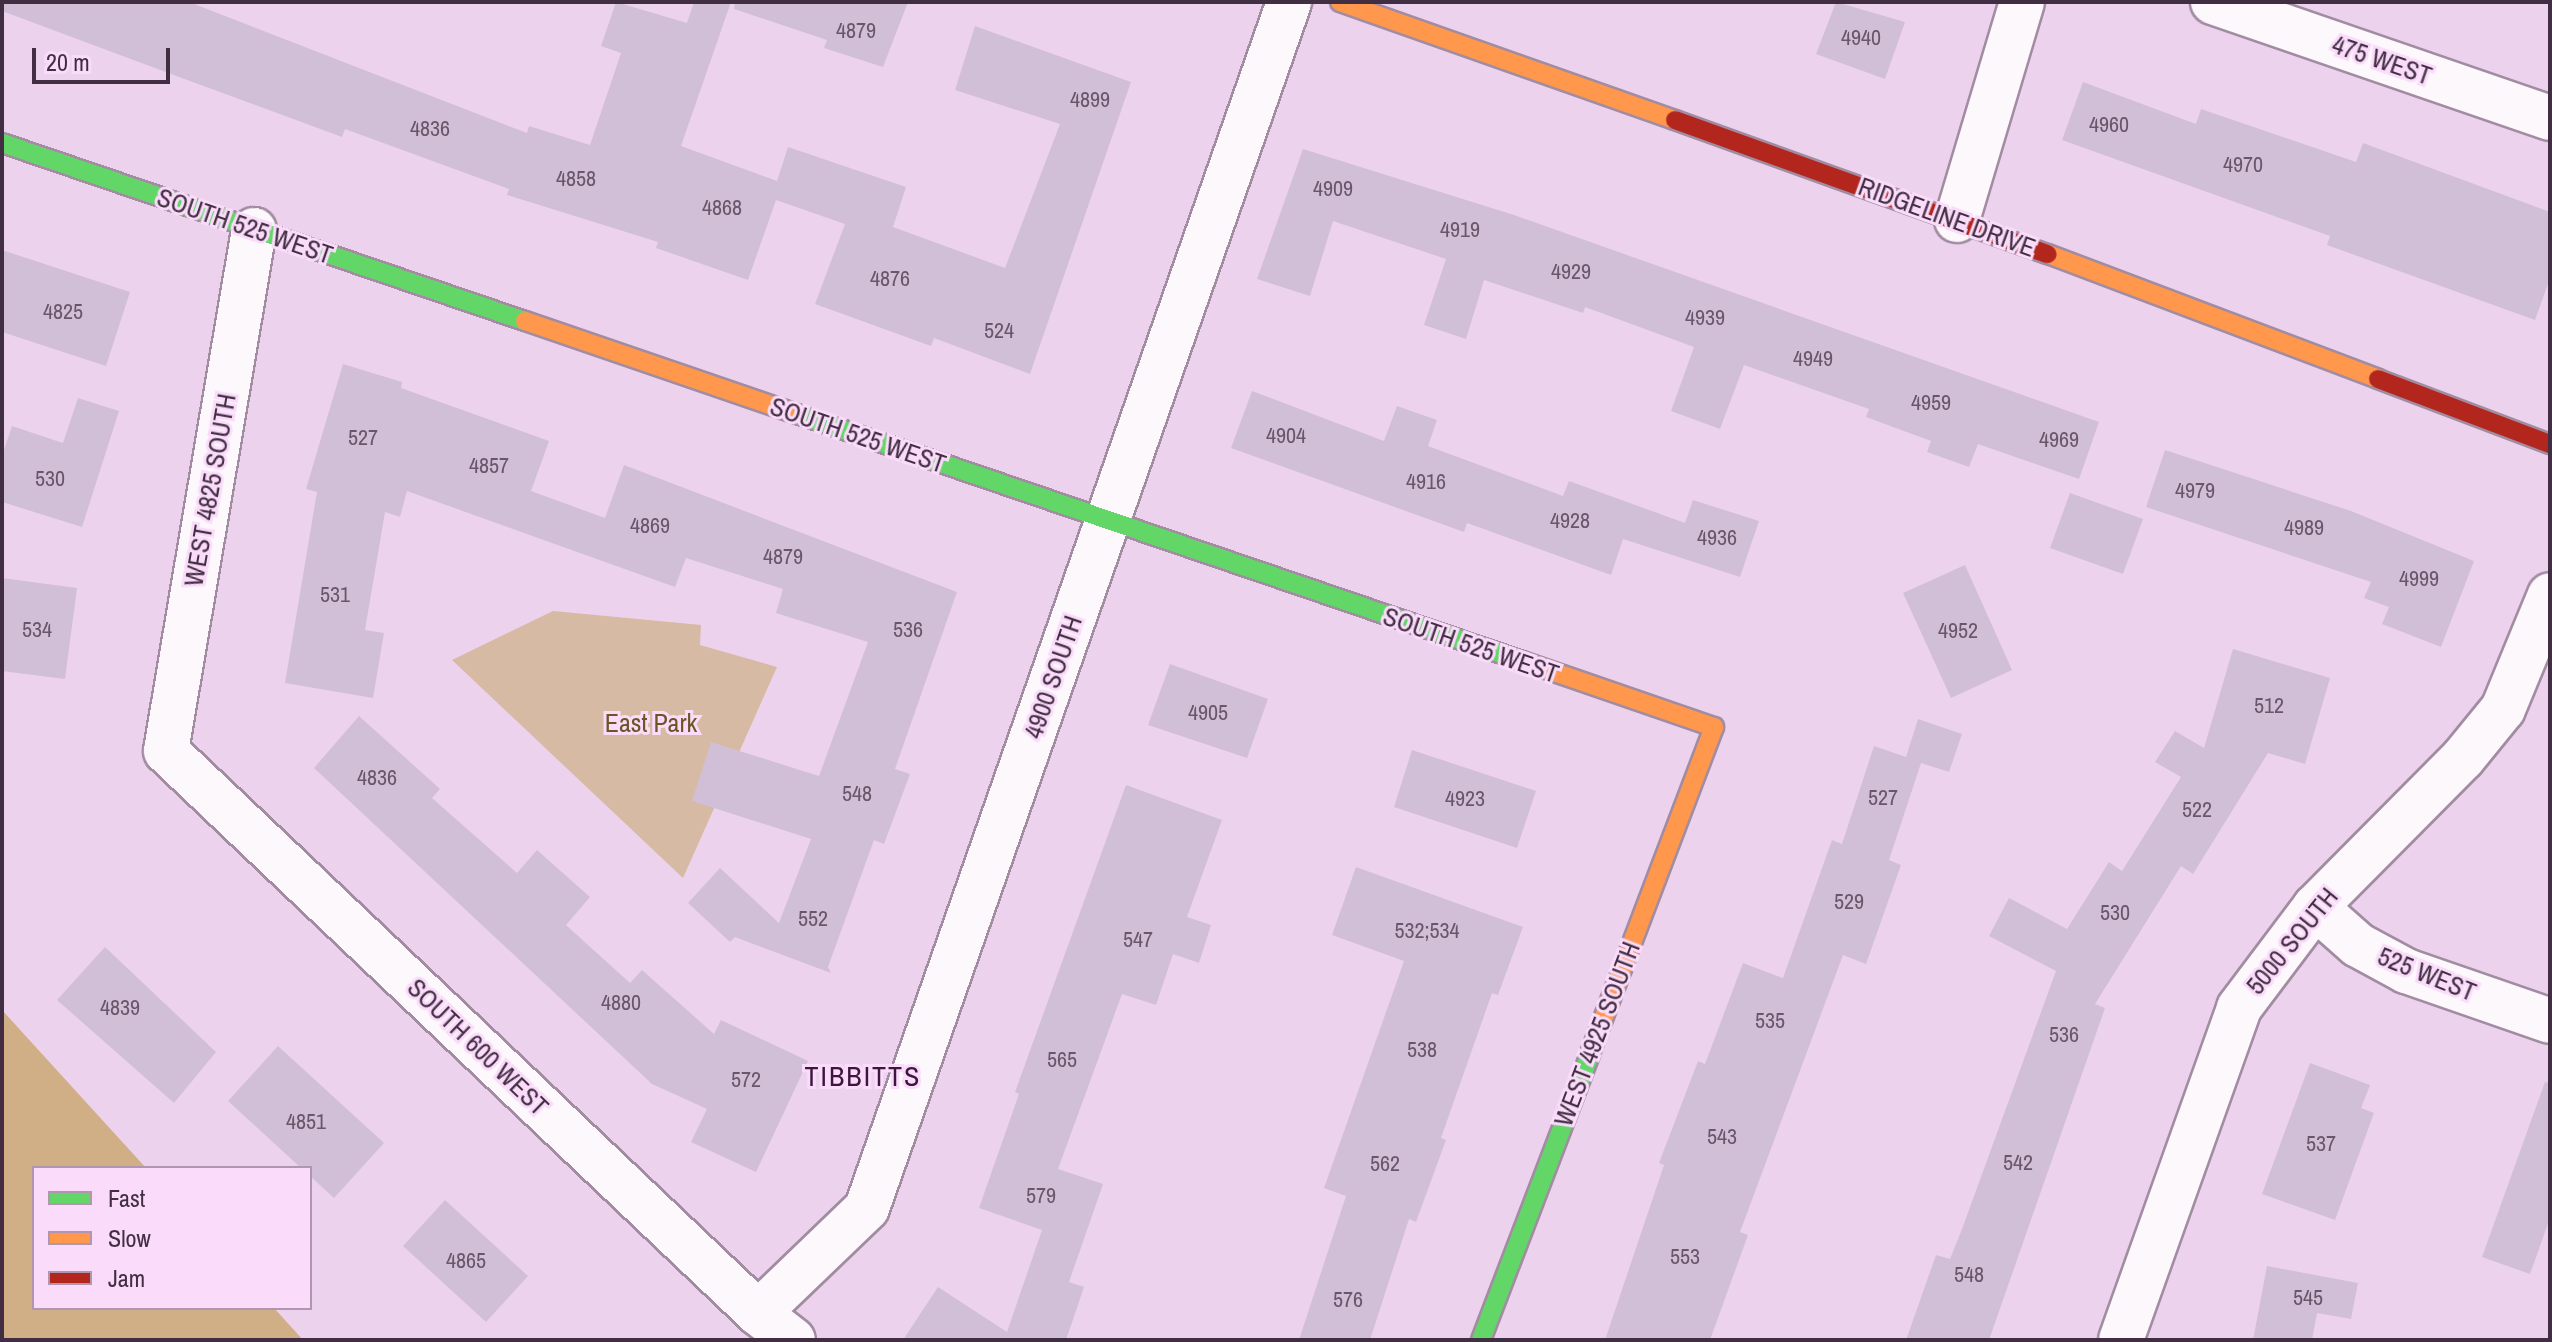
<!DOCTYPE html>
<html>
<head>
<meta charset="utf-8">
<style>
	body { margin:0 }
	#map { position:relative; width:2552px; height:1342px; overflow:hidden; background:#edd2ee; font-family:"Archivo Narrow",sans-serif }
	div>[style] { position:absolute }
	.green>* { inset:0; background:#d6baa3 }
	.forest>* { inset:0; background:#d0af87 }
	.building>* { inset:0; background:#d1bfd7 }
	.roads { filter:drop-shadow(2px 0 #a18ca2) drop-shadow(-2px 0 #a18ca2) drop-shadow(0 2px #a18ca2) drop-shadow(0 -2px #a18ca2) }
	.street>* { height:44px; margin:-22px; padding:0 22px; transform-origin:22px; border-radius:22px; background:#fcf8fc }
	.fast>* { height:18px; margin:-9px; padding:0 9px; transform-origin:9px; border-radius:9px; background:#63d668 }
	.slow>* { height:18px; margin:-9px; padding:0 9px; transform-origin:9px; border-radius:9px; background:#ff974d }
	.jam>* { height:18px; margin:-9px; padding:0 9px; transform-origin:9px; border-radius:9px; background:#b3261e }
	span { translate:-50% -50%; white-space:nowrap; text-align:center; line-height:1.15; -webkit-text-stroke:6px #fadcfa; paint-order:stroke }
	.number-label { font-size:22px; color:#69566a }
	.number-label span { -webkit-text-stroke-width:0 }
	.street-label { font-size:26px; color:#422e42 }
	.park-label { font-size:26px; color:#6a5524 }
	.neighbourhood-label { font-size:28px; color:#3d163f; letter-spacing:2px }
	.frame { position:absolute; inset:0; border:4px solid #422e42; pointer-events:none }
	.legend { position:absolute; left:32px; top:1166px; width:280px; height:144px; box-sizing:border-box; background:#fadcfa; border:2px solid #b096b0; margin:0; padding:10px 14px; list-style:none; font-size:24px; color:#422e42 }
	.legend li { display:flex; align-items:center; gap:16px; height:40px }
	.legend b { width:40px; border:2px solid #b096b0 }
	.scale { position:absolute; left:32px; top:48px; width:138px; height:36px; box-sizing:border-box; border:4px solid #422e42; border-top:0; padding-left:10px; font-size:24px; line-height:28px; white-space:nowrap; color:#422e42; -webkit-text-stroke:6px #fadcfa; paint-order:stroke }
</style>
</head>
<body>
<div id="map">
	<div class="green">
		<i style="clip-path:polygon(553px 611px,701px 625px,700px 645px,777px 667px,683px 878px,452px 660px)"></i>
	</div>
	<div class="forest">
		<i style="clip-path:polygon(2px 1010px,146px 1168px,34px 1168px,34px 1308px,274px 1308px,303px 1340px,2px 1340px)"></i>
	</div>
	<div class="building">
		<i style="clip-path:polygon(2px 2px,189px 2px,527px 133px,529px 126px,590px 145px,621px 53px,601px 46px,616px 2px,687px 23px,694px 2px,731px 2px,681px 146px,777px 181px,788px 147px,906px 187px,893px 227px,1005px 268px,1060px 124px,955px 90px,975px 26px,1131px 82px,1030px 374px,934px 338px,931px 346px,815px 304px,845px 224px,776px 200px,748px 280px,656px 248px,658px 242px,507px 195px,509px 189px,345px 129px,342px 137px,179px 77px,2px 11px)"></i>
		<i style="clip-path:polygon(735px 2px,908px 2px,883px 67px,824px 48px,827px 40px,734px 9px)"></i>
		<i style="clip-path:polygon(1836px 2px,1905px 22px,1885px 79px,1816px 54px)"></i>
		<i style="clip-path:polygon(2083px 82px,2196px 124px,2201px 109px,2356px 162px,2363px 143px,2550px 212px,2550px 278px,2535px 320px,2327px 245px,2330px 236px,2062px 140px)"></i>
		<i style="clip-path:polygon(1303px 149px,1514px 215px,2099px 422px,2079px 479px,1978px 444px,1969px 467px,1927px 452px,1931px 441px,1866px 417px,1869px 409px,1744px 365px,1720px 429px,1671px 411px,1694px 347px,1585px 307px,1583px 313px,1484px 280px,1466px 339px,1424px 325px,1446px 259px,1333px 221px,1310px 296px,1257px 279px)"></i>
		<i style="clip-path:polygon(2px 250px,130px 292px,106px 366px,2px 332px)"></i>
		<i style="clip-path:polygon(343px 364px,402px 382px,401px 388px,549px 441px,531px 491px,605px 518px,624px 465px,957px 592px,895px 769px,910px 774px,884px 844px,874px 840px,828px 967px,831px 973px,735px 937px,730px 942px,688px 903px,720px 868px,779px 923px,811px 839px,692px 801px,711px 742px,819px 776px,868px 642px,776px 613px,783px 589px,686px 558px,675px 587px,407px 491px,400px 517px,385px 512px,365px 630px,384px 633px,373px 698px,285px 683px,317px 492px,306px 489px)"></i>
		<i style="clip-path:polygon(1252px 391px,1384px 441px,1397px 406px,1437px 420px,1428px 446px,1563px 496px,1569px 481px,1685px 523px,1693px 500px,1759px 521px,1740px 577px,1623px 539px,1611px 575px,1467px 523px,1464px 532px,1231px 448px)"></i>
		<i style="clip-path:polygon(78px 398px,119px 411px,82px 527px,2px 502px,2px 456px,12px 426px,63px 443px)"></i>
		<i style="clip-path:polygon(2165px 450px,2351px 511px,2474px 561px,2441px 647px,2382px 624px,2389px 607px,2364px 598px,2371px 582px,2146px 507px)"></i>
		<i style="clip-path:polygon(2070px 493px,2143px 519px,2123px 574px,2050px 548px)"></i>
		<i style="clip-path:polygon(1965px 565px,2012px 670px,1951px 698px,1903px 593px)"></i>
		<i style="clip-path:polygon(2px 578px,77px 588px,65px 679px,2px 671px)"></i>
		<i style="clip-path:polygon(2233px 649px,2330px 678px,2305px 764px,2268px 753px,2193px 874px,2181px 866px,2095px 1004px,2105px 1008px,1989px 1340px,1906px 1340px,1936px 1255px,1950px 1259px,1962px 1229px,2056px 971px,1989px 936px,2009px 898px,2067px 929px,2109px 862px,2122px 871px,2181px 777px,2155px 762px,2175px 731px,2204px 748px)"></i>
		<i style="clip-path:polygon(1170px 664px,1268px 699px,1247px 758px,1148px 725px)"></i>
		<i style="clip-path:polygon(359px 716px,440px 789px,432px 798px,517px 873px,537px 850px,590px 897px,566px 925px,630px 983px,642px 970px,714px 1034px,721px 1020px,808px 1061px,756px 1172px,691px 1142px,707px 1109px,652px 1084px,314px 768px)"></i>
		<i style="clip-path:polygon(1918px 719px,1962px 734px,1949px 772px,1921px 763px,1889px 860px,1901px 865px,1866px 964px,1843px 955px,1740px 1232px,1748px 1235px,1710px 1340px,1605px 1340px,1664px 1165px,1659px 1163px,1698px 1061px,1705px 1064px,1743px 963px,1783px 978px,1832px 840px,1842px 844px,1874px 746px,1906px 757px)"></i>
		<i style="clip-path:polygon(1412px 750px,1536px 791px,1517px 848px,1394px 807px)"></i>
		<i style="clip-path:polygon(1126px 785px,1222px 820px,1187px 917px,1211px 925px,1199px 963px,1173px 954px,1156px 1005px,1122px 994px,1058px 1169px,1103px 1184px,1069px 1282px,1084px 1287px,1066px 1340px,903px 1340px,938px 1287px,1007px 1332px,1042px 1230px,979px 1208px,1019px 1094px,1015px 1092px)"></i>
		<i style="clip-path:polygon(1356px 867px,1523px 927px,1498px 995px,1492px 993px,1441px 1138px,1446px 1140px,1416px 1222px,1409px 1219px,1370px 1340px,1299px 1340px,1346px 1196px,1324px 1188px,1404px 961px,1332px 935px)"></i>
		<i style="clip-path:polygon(105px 947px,216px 1052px,174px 1103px,57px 1000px)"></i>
		<i style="clip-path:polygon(278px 1046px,384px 1143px,334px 1198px,310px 1176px,310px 1168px,301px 1168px,228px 1101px)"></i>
		<i style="clip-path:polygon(2310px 1063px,2370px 1085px,2361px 1108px,2374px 1113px,2335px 1220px,2262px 1194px)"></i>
		<i style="clip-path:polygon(2545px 1082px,2550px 1083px,2550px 1218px,2530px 1274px,2482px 1257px)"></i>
		<i style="clip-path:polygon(445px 1200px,528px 1276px,486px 1322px,403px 1246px)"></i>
		<i style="clip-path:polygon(2267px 1266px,2358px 1283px,2351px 1319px,2317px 1313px,2312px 1340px,2253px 1340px)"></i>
	</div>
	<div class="roads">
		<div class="street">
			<i style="left:2213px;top:2px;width:356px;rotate:19deg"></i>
			<i style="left:1957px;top:220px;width:227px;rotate:-73.4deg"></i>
			<i style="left:254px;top:230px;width:528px;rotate:99.59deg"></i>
			<i style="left:166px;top:751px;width:816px;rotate:43.51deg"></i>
			<i style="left:758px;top:1313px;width:44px;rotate:37.6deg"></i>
			<i style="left:2315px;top:907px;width:57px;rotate:41.5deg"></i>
			<i style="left:2358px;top:945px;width:55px;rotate:28.4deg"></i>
			<i style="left:2406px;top:971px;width:152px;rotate:19.1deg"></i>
			<i style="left:758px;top:1313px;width:151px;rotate:-43.9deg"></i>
			<i style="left:867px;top:1208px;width:1278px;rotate:-70.71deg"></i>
			<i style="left:2121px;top:1340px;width:352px;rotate:-70.4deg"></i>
			<i style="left:2239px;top:1008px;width:126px;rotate:-53deg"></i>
			<i style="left:2315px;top:907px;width:210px;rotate:-45.2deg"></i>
			<i style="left:2463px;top:758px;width:63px;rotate:-50.8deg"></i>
			<i style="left:2503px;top:709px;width:123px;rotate:-67.6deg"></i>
		</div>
		<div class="fast">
			<i style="left:2px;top:143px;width:552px;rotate:18.8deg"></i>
			<i style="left:797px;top:414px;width:766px;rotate:18.81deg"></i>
			<i style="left:1481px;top:1340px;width:306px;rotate:-69.1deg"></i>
		</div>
		<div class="slow">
			<i style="left:1340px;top:2px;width:355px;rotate:19.4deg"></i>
			<i style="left:2048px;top:254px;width:353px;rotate:20.7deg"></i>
			<i style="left:525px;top:321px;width:287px;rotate:18.9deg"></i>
			<i style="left:1522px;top:661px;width:203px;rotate:19deg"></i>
			<i style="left:1714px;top:727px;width:350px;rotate:110.8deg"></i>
		</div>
		<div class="jam">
			<i style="left:1675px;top:120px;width:396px;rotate:19.8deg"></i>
			<i style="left:2378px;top:379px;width:184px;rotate:20.7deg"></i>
		</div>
	</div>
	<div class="number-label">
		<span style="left:856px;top:31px">4879</span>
		<span style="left:1861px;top:38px">4940</span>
		<span style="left:1090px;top:100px">4899</span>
		<span style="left:2109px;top:125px">4960</span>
		<span style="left:430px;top:129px">4836</span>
		<span style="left:2243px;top:165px">4970</span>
		<span style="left:576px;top:179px">4858</span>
		<span style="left:1333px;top:189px">4909</span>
		<span style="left:722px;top:208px">4868</span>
		<span style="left:1460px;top:230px">4919</span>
		<span style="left:1571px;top:272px">4929</span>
		<span style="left:890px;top:279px">4876</span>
		<span style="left:63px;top:312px">4825</span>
		<span style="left:1705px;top:318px">4939</span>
		<span style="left:999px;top:331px">524</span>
		<span style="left:1813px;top:359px">4949</span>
		<span style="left:1931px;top:403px">4959</span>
		<span style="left:1286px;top:436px">4904</span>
		<span style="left:363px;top:438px">527</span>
		<span style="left:2059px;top:440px">4969</span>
		<span style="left:489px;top:466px">4857</span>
		<span style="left:50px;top:479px">530</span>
		<span style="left:1426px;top:482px">4916</span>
		<span style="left:2195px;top:491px">4979</span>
		<span style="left:1570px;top:521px">4928</span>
		<span style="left:650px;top:526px">4869</span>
		<span style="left:2304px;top:528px">4989</span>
		<span style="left:1717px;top:538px">4936</span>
		<span style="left:783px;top:557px">4879</span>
		<span style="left:2419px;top:579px">4999</span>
		<span style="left:335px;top:595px">531</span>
		<span style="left:37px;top:630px">534</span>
		<span style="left:908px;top:630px">536</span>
		<span style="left:1958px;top:631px">4952</span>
		<span style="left:2269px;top:706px">512</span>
		<span style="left:1208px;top:713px">4905</span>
		<span style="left:377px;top:778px">4836</span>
		<span style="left:857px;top:794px">548</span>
		<span style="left:1883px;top:798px">527</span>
		<span style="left:1465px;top:799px">4923</span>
		<span style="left:2197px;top:810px">522</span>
		<span style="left:1849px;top:902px">529</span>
		<span style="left:2115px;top:913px">530</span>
		<span style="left:813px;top:919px">552</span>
		<span style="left:1427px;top:931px">532;534</span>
		<span style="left:1138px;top:940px">547</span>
		<span style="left:621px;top:1003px">4880</span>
		<span style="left:120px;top:1008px">4839</span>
		<span style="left:1770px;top:1021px">535</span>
		<span style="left:2064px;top:1035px">536</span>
		<span style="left:1422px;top:1050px">538</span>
		<span style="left:1062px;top:1060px">565</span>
		<span style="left:746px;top:1080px">572</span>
		<span style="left:306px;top:1122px">4851</span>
		<span style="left:1722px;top:1137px">543</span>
		<span style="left:2321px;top:1144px">537</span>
		<span style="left:2018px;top:1163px">542</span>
		<span style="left:1385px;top:1164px">562</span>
		<span style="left:1041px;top:1196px">579</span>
		<span style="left:1685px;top:1257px">553</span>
		<span style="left:466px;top:1261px">4865</span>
		<span style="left:1969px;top:1275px">548</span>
		<span style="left:2308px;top:1298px">545</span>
		<span style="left:1348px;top:1300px">576</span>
	</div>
	<div class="street-label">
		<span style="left:2382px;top:60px;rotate:19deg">475 WEST</span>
		<span style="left:1947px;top:217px;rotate:20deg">RIDGELINE DRIVE</span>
		<span style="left:245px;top:226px;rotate:19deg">SOUTH 525 WEST</span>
		<span style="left:858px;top:435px;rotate:19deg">SOUTH 525 WEST</span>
		<span style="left:210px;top:490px;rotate:-80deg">WEST 4825 SOUTH</span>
		<span style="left:1471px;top:645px;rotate:19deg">SOUTH 525 WEST</span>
		<span style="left:1053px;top:677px;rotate:-71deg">4900 SOUTH</span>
		<span style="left:2292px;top:941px;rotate:-51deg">5000 SOUTH</span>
		<span style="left:2427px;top:974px;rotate:22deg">525 WEST</span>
		<span style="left:1597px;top:1034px;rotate:-69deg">WEST 4925 SOUTH</span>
		<span style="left:478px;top:1047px;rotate:44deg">SOUTH 600 WEST</span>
	</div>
	<div class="park-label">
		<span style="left:651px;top:723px">East Park</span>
	</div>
	<div class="neighbourhood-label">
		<span style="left:863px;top:1076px">TIBBITTS</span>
	</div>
	<div class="frame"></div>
	<ul class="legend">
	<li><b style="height:10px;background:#63d668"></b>Fast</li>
	<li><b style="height:10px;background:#ff974d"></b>Slow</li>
	<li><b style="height:10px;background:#b3261e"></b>Jam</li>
	</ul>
	<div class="scale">20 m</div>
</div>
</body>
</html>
